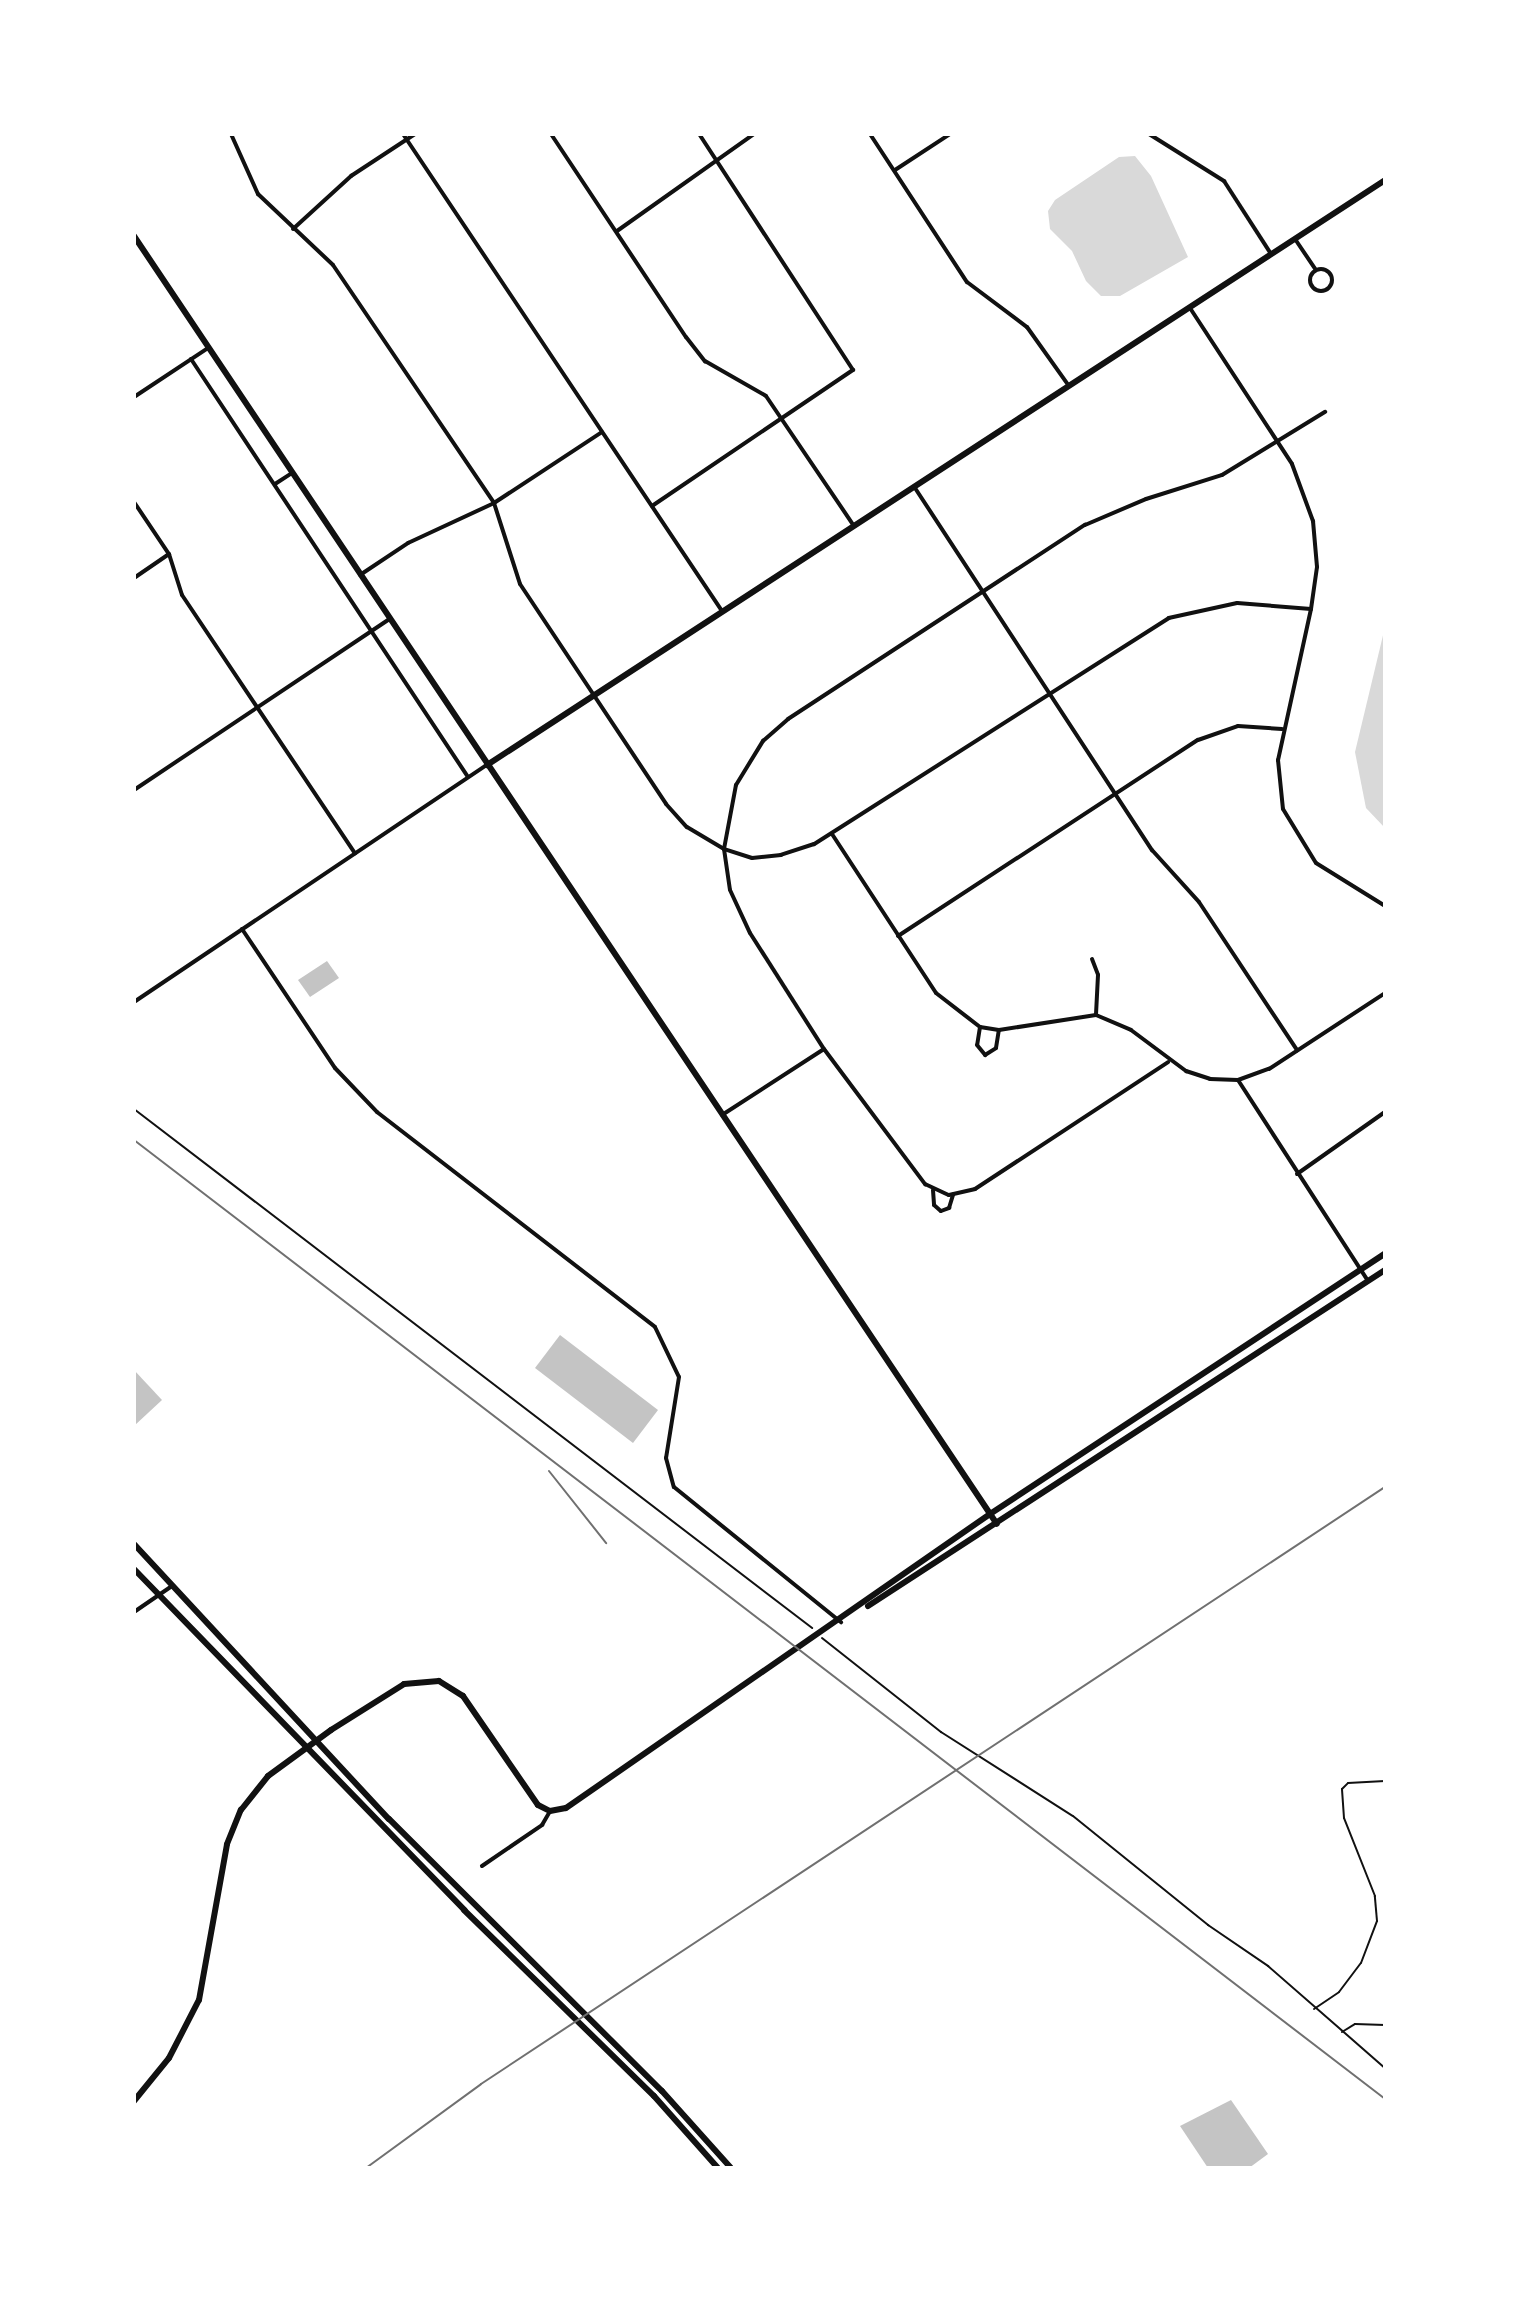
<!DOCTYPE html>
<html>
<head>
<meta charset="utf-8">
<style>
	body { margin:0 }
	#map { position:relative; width:1519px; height:2302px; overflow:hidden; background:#fff; font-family:"Archivo Narrow",sans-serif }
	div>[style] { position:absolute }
	.water>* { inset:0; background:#d9d9d9 }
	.building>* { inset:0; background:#c4c4c4 }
	.path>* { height:2px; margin:-1px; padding:0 1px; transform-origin:1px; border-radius:1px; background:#111 }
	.minor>* { height:4px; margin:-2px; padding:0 2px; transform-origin:2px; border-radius:2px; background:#111 }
	.minor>.ring { margin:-2px; padding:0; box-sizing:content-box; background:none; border:4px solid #111; border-radius:50% }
	.tertiary>* { height:6px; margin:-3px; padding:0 3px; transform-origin:3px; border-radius:3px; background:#111 }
	.secondary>* { height:6px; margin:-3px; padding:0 3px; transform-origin:3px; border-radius:3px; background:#111 }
	.rail>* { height:2px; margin:-1px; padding:0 1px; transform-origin:1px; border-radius:1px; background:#707070 }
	span { translate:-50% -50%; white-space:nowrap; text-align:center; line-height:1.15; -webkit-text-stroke:8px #fff; paint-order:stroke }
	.frame { position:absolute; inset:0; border:136px solid #fff; pointer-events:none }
</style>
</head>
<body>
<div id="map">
	<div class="water">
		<i style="clip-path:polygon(1135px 156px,1151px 176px,1188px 257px,1120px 296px,1101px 296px,1086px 281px,1072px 251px,1050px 229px,1048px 211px,1055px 200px,1119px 157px)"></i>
		<i style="clip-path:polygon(1385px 627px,1385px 828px,1366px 808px,1355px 752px)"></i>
	</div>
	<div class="building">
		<i style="clip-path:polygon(327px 961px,339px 978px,310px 997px,298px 980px)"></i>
		<i style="clip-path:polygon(560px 1335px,658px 1410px,633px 1443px,535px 1368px)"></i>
		<i style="clip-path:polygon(134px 1370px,162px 1400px,134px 1426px)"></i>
		<i style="clip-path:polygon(1231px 2100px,1268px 2154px,1249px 2168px,1208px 2168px,1180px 2126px)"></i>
	</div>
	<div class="path">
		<i style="left:134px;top:1109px;width:854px;rotate:37.43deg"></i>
		<i style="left:822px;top:1638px;width:152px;rotate:38.3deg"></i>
		<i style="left:941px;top:1732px;width:156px;rotate:32.5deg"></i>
		<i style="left:1073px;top:1816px;width:174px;rotate:38.9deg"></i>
		<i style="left:1208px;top:1925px;width:73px;rotate:34.3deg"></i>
		<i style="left:1268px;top:1966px;width:155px;rotate:41.1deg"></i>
		<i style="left:1314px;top:2009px;width:30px;rotate:-34deg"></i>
		<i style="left:1339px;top:1992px;width:36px;rotate:-53deg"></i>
		<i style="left:1361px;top:1963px;width:45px;rotate:-69.1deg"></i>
		<i style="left:1377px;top:1921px;width:25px;rotate:-95deg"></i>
		<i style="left:1375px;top:1896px;width:84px;rotate:-111.7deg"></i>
		<i style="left:1344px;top:1818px;width:29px;rotate:-94deg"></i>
		<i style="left:1342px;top:1789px;width:8px;rotate:-45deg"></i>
		<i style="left:1348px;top:1783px;width:37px;rotate:-3deg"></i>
		<i style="left:1342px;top:2032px;width:15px;rotate:-32deg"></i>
		<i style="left:1355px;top:2024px;width:30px;rotate:2deg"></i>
	</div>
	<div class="minor">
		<i style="left:231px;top:134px;width:66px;rotate:65.8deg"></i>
		<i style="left:258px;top:194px;width:103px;rotate:43.4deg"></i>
		<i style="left:333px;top:265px;width:287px;rotate:55.9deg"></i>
		<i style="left:494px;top:503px;width:85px;rotate:72.2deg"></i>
		<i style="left:520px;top:584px;width:264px;rotate:56.4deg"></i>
		<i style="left:666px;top:804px;width:31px;rotate:48deg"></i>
		<i style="left:687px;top:827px;width:43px;rotate:30.7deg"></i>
		<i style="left:724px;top:849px;width:41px;rotate:81.7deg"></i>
		<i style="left:730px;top:890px;width:47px;rotate:65.1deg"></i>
		<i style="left:750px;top:933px;width:138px;rotate:57.5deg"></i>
		<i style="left:824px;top:1049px;width:169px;rotate:53.2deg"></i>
		<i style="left:925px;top:1184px;width:26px;rotate:25deg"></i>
		<i style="left:949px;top:1195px;width:27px;rotate:-13deg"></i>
		<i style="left:975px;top:1189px;width:231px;rotate:-33.3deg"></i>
		<i style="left:403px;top:134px;width:574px;rotate:56.23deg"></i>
		<i style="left:551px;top:134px;width:244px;rotate:56.4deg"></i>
		<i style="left:686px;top:337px;width:31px;rotate:52deg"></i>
		<i style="left:705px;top:361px;width:70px;rotate:29.8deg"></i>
		<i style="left:766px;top:396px;width:157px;rotate:55.9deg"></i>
		<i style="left:870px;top:134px;width:177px;rotate:56.8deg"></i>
		<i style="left:967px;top:282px;width:75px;rotate:36.9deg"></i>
		<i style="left:1027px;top:327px;width:72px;rotate:54.6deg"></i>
		<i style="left:1149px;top:134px;width:89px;rotate:32.1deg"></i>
		<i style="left:1224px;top:181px;width:87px;rotate:57.2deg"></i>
		<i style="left:895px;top:170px;width:66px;rotate:-33.2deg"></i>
		<i style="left:293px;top:229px;width:79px;rotate:-42.4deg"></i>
		<i style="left:351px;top:176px;width:77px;rotate:-33.3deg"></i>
		<i style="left:617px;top:231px;width:168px;rotate:-35.3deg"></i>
		<i style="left:1295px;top:239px;width:37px;rotate:56deg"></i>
		<i class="ring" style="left:1310px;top:269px;width:18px;height:18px"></i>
		<i style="left:1190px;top:308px;width:186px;rotate:56.8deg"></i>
		<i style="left:1292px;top:464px;width:61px;rotate:69.8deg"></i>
		<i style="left:1313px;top:521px;width:46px;rotate:85deg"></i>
		<i style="left:1317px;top:567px;width:42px;rotate:98.1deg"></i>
		<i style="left:1311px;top:609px;width:155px;rotate:102.3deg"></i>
		<i style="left:1278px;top:760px;width:49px;rotate:84.2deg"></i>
		<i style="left:1283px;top:809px;width:63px;rotate:58.6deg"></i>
		<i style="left:1316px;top:863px;width:81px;rotate:31.9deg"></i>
		<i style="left:191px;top:359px;width:501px;rotate:56.47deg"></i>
		<i style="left:134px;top:397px;width:89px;rotate:-33.5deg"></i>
		<i style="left:275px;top:484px;width:20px;rotate:-33deg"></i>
		<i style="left:915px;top:488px;width:433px;rotate:56.8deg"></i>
		<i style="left:1152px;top:850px;width:70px;rotate:47.9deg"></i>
		<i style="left:1199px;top:902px;width:178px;rotate:56.5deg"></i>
		<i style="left:134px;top:502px;width:63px;rotate:56.1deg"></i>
		<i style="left:169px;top:554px;width:43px;rotate:72.4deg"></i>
		<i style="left:182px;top:595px;width:311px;rotate:56.2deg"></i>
		<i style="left:652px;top:506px;width:243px;rotate:-34.1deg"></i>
		<i style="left:853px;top:370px;width:282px;rotate:-123.1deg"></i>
		<i style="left:360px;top:575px;width:58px;rotate:-33.7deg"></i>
		<i style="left:408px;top:543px;width:95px;rotate:-24.9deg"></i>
		<i style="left:494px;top:503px;width:129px;rotate:-33.3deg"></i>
		<i style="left:134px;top:578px;width:42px;rotate:-34.4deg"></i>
		<i style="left:1311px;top:609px;width:74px;rotate:-175.4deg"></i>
		<i style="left:1237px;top:603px;width:70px;rotate:167.6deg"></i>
		<i style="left:1169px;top:618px;width:421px;rotate:147.5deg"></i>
		<i style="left:814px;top:844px;width:35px;rotate:162deg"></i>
		<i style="left:781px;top:855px;width:29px;rotate:174deg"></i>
		<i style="left:752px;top:858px;width:29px;rotate:-162deg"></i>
		<i style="left:724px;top:849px;width:65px;rotate:-79.4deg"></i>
		<i style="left:736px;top:785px;width:52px;rotate:-58.5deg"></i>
		<i style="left:763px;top:741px;width:33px;rotate:-41deg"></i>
		<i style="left:788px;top:719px;width:355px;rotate:-33.2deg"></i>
		<i style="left:1085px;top:525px;width:66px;rotate:-23.1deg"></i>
		<i style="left:1146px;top:499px;width:80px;rotate:-17.5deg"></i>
		<i style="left:1222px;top:475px;width:121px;rotate:-31.5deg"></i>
		<i style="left:134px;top:790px;width:307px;rotate:-33.8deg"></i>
		<i style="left:832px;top:834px;width:190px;rotate:56.8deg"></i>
		<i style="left:936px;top:993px;width:56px;rotate:37.7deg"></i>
		<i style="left:980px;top:1027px;width:19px;rotate:9deg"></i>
		<i style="left:999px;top:1030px;width:98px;rotate:-8.8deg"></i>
		<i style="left:1096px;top:1015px;width:38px;rotate:23deg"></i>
		<i style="left:1131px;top:1030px;width:69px;rotate:36.7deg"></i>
		<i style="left:1186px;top:1071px;width:25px;rotate:18deg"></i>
		<i style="left:1210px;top:1079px;width:28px;rotate:2deg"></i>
		<i style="left:1238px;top:1080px;width:33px;rotate:-20deg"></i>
		<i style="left:1269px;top:1069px;width:139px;rotate:-33.2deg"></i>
		<i style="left:242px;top:929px;width:167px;rotate:56.2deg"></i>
		<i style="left:335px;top:1068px;width:61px;rotate:46.3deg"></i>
		<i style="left:377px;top:1112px;width:351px;rotate:37.7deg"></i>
		<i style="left:655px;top:1327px;width:55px;rotate:64.4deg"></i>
		<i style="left:679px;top:1377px;width:82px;rotate:99.1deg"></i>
		<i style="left:666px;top:1458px;width:30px;rotate:75deg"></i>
		<i style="left:674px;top:1487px;width:215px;rotate:39deg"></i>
		<i style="left:898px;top:936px;width:358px;rotate:-33.2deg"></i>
		<i style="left:1198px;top:740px;width:42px;rotate:-19.3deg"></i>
		<i style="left:1238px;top:726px;width:44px;rotate:3.9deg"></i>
		<i style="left:1092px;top:959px;width:17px;rotate:69deg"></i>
		<i style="left:1098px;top:975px;width:40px;rotate:92.9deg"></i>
		<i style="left:134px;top:1002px;width:425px;rotate:-33.9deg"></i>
		<i style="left:980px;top:1027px;width:18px;rotate:99deg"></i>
		<i style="left:977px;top:1045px;width:13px;rotate:51deg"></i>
		<i style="left:985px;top:1055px;width:13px;rotate:-32deg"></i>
		<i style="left:996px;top:1048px;width:18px;rotate:-81deg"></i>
		<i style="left:1238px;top:1080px;width:239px;rotate:57.1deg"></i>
		<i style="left:1385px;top:1095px;width:14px;rotate:90deg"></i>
		<i style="left:722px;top:1115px;width:121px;rotate:-32.9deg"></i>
		<i style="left:1297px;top:1174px;width:108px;rotate:-35.2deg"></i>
		<i style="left:933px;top:1190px;width:15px;rotate:86deg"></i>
		<i style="left:934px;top:1205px;width:9px;rotate:41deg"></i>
		<i style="left:941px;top:1211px;width:9px;rotate:-21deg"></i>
		<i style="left:949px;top:1208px;width:14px;rotate:-73deg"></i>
		<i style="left:134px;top:1612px;width:46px;rotate:-34.4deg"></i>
		<i style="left:482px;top:1866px;width:73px;rotate:-34.3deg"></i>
		<i style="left:542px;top:1825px;width:16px;rotate:-60deg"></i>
	</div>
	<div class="tertiary">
		<i style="left:134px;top:236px;width:1550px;rotate:56.18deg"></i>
		<i style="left:487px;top:765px;width:1072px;rotate:-33.08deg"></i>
	</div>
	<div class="secondary">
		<i style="left:134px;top:1544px;width:375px;rotate:47.2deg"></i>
		<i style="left:389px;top:1819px;width:385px;rotate:44.9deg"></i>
		<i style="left:662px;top:2091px;width:103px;rotate:48.1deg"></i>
		<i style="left:134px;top:1569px;width:475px;rotate:45.9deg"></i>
		<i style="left:464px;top:1910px;width:266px;rotate:44.4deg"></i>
		<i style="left:654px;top:2096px;width:96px;rotate:48.4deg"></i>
		<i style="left:868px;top:1606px;width:617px;rotate:-33.02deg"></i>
		<i style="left:134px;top:2101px;width:55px;rotate:-50.9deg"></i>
		<i style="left:169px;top:2058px;width:65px;rotate:-62.7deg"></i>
		<i style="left:199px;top:2000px;width:158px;rotate:-79.8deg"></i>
		<i style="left:227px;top:1844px;width:37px;rotate:-68deg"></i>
		<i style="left:241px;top:1810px;width:43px;rotate:-51.5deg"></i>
		<i style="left:268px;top:1776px;width:78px;rotate:-36.1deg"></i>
		<i style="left:331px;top:1730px;width:86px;rotate:-32.2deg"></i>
		<i style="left:404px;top:1684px;width:35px;rotate:-5deg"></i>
		<i style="left:439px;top:1681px;width:28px;rotate:32deg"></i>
		<i style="left:463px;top:1696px;width:132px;rotate:55.5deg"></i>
		<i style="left:538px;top:1805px;width:13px;rotate:27deg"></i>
		<i style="left:550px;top:1811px;width:16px;rotate:-11deg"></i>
		<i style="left:566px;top:1808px;width:516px;rotate:-34.74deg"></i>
		<i style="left:990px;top:1514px;width:473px;rotate:-33.4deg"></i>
	</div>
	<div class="rail">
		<i style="left:134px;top:1140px;width:1576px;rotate:37.47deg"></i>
		<i style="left:549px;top:1471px;width:92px;rotate:51.6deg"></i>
		<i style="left:366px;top:2168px;width:142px;rotate:-36.1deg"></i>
		<i style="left:481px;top:2084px;width:1083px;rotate:-33.44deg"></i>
	</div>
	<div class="frame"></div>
</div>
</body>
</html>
